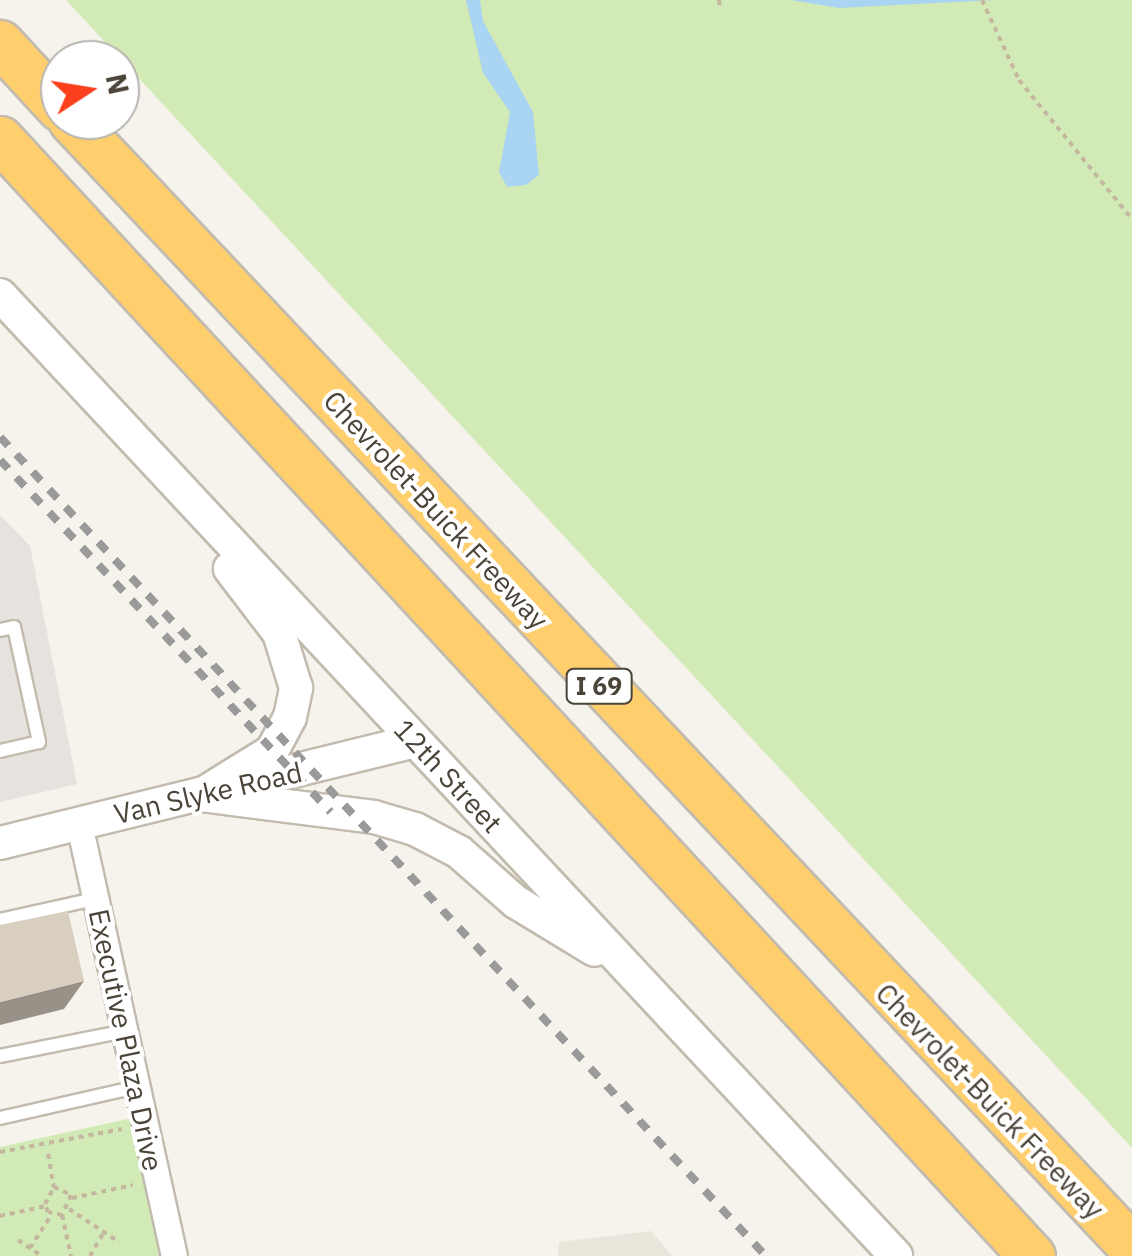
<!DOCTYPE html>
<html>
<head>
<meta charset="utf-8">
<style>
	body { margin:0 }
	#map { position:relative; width:1132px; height:1256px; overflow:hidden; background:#f6f3ec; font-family:"IBM Plex Sans",sans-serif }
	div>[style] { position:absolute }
	.residential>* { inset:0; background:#eae5da }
	.industrial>* { inset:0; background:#e6e2dd }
	.green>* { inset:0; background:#d2eab5 }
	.water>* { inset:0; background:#a9d4f2 }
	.path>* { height:4px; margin-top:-2px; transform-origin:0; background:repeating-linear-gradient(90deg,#c4b79f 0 5px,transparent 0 10px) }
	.roads { filter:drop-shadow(2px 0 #c2bbae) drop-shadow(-2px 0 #c2bbae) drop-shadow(0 2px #c2bbae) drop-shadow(0 -2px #c2bbae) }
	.service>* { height:12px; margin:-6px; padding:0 6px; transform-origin:6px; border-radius:6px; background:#fff }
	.minor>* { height:25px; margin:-12.5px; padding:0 12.5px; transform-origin:12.5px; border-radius:12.5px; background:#fff }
	.tertiary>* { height:32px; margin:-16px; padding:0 16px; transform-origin:16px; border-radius:16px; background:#fff }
	.motorway>* { height:45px; margin:-22.5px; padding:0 22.5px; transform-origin:22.5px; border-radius:22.5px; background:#ffcf6e }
	.rail>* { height:8px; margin-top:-4px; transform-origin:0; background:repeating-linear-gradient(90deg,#9a9a9a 0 12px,transparent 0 24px) }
	.shaded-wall>* { inset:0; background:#979187 }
	.building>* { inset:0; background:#d8cfc1 }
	span { translate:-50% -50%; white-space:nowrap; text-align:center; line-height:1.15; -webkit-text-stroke:8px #fff; paint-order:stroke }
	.shield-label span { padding:2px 8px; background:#fff; border:2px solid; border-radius:8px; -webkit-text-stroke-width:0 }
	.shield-label { font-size:25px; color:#4b4439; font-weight:700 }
	.street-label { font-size:28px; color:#4b4439 }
	.north { position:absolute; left:40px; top:40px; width:100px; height:100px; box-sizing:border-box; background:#fff; border:2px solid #b7b4b0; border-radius:50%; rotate:78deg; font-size:28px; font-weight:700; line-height:40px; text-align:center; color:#4b4439 }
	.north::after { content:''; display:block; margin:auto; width:35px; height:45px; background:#fc3f1d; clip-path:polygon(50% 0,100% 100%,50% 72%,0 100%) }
</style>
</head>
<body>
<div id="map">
	<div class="residential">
		<i style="clip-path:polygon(651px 1231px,672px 1256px,558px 1256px,559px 1242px)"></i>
	</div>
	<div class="industrial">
		<i style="clip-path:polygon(0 515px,30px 546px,77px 784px,0 802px)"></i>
	</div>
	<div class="green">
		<i style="clip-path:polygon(66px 0,1132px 0,1132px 1148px)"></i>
		<i style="clip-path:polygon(132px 1118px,161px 1256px,0 1256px,0 1147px)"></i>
	</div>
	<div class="water">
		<i style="clip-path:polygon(466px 0,480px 0,483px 21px,533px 112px,539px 175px,526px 185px,507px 187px,499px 172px,510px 112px,483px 73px)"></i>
		<i style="clip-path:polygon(791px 0,994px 0,839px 8px)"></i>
	</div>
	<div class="path">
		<i style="left:719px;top:0;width:6px;rotate:81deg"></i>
		<i style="left:982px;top:0;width:88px;rotate:65.2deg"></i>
		<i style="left:1019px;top:80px;width:179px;rotate:50.9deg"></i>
		<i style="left:0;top:1152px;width:124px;rotate:-10.7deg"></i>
		<i style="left:48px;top:1154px;width:34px;rotate:80deg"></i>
		<i style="left:54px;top:1187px;width:19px;rotate:25deg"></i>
		<i style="left:71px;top:1195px;width:22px;rotate:114deg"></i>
		<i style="left:62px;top:1215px;width:14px;rotate:-168deg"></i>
		<i style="left:48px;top:1212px;width:9px;rotate:-111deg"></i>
		<i style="left:45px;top:1204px;width:19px;rotate:-62deg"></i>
		<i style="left:72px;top:1198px;width:62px;rotate:-12deg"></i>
		<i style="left:69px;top:1209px;width:60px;rotate:33.4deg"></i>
		<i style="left:62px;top:1215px;width:42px;rotate:77.6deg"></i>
		<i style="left:0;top:1216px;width:47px;rotate:-12.3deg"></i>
		<i style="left:18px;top:1240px;width:29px;rotate:34deg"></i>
		<i style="left:30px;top:1248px;width:40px;rotate:-57.1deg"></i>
		<i style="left:90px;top:1256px;width:28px;rotate:-60deg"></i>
	</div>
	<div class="roads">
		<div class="service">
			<i style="left:0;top:630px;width:14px;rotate:-12deg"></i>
			<i style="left:14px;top:627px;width:118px;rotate:77.7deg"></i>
			<i style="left:39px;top:742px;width:40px;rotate:167deg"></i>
			<i style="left:0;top:920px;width:97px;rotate:-12.5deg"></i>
			<i style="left:0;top:1056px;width:127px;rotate:-11.3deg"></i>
			<i style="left:0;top:1118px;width:140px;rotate:-12.8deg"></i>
		</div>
		<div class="minor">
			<i style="left:79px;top:824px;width:442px;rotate:77.6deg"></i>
		</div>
		<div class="tertiary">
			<i style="left:0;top:295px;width:1314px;rotate:47deg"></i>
			<i style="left:201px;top:795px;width:84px;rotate:-31.8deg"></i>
			<i style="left:272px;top:751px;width:38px;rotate:-62deg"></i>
			<i style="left:290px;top:717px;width:30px;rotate:-78deg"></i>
			<i style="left:296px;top:688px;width:58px;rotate:-107.2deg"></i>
			<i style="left:279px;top:633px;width:81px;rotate:-127.4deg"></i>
			<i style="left:201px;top:795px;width:174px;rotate:7.2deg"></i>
			<i style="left:374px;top:817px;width:43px;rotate:16.3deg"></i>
			<i style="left:415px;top:829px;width:50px;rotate:27.6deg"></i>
			<i style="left:459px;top:852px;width:76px;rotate:41.3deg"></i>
			<i style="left:516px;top:902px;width:92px;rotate:31.3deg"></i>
			<i style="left:0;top:843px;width:427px;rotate:-13.8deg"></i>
		</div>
		<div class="motorway">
			<i style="left:0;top:43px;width:88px;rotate:47.3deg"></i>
			<i style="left:71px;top:120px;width:1548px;rotate:46.73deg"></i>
			<i style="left:0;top:139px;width:1521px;rotate:47.27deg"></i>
		</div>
	</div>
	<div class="rail">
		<i style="left:0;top:437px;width:1121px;rotate:46.92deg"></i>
		<i style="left:0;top:460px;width:483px;rotate:46.8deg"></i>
	</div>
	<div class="shaded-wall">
		<i style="clip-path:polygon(84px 981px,64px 1009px,0 1025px,0 1002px)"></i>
	</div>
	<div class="building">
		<i style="clip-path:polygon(68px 911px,84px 981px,0 1002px,0 925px)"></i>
	</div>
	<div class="shield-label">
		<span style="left:599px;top:686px">I 69</span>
	</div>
	<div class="street-label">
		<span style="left:436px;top:510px;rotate:47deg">Chevrolet-Buick Freeway</span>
		<span style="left:448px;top:776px;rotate:47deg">12th Street</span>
		<span style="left:208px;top:793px;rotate:-13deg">Van Slyke Road</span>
		<span style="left:126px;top:1040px;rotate:78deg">Executive Plaza Drive</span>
		<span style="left:990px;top:1101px;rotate:46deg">Chevrolet-Buick Freeway</span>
	</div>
	<div class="north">N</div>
</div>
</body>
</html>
